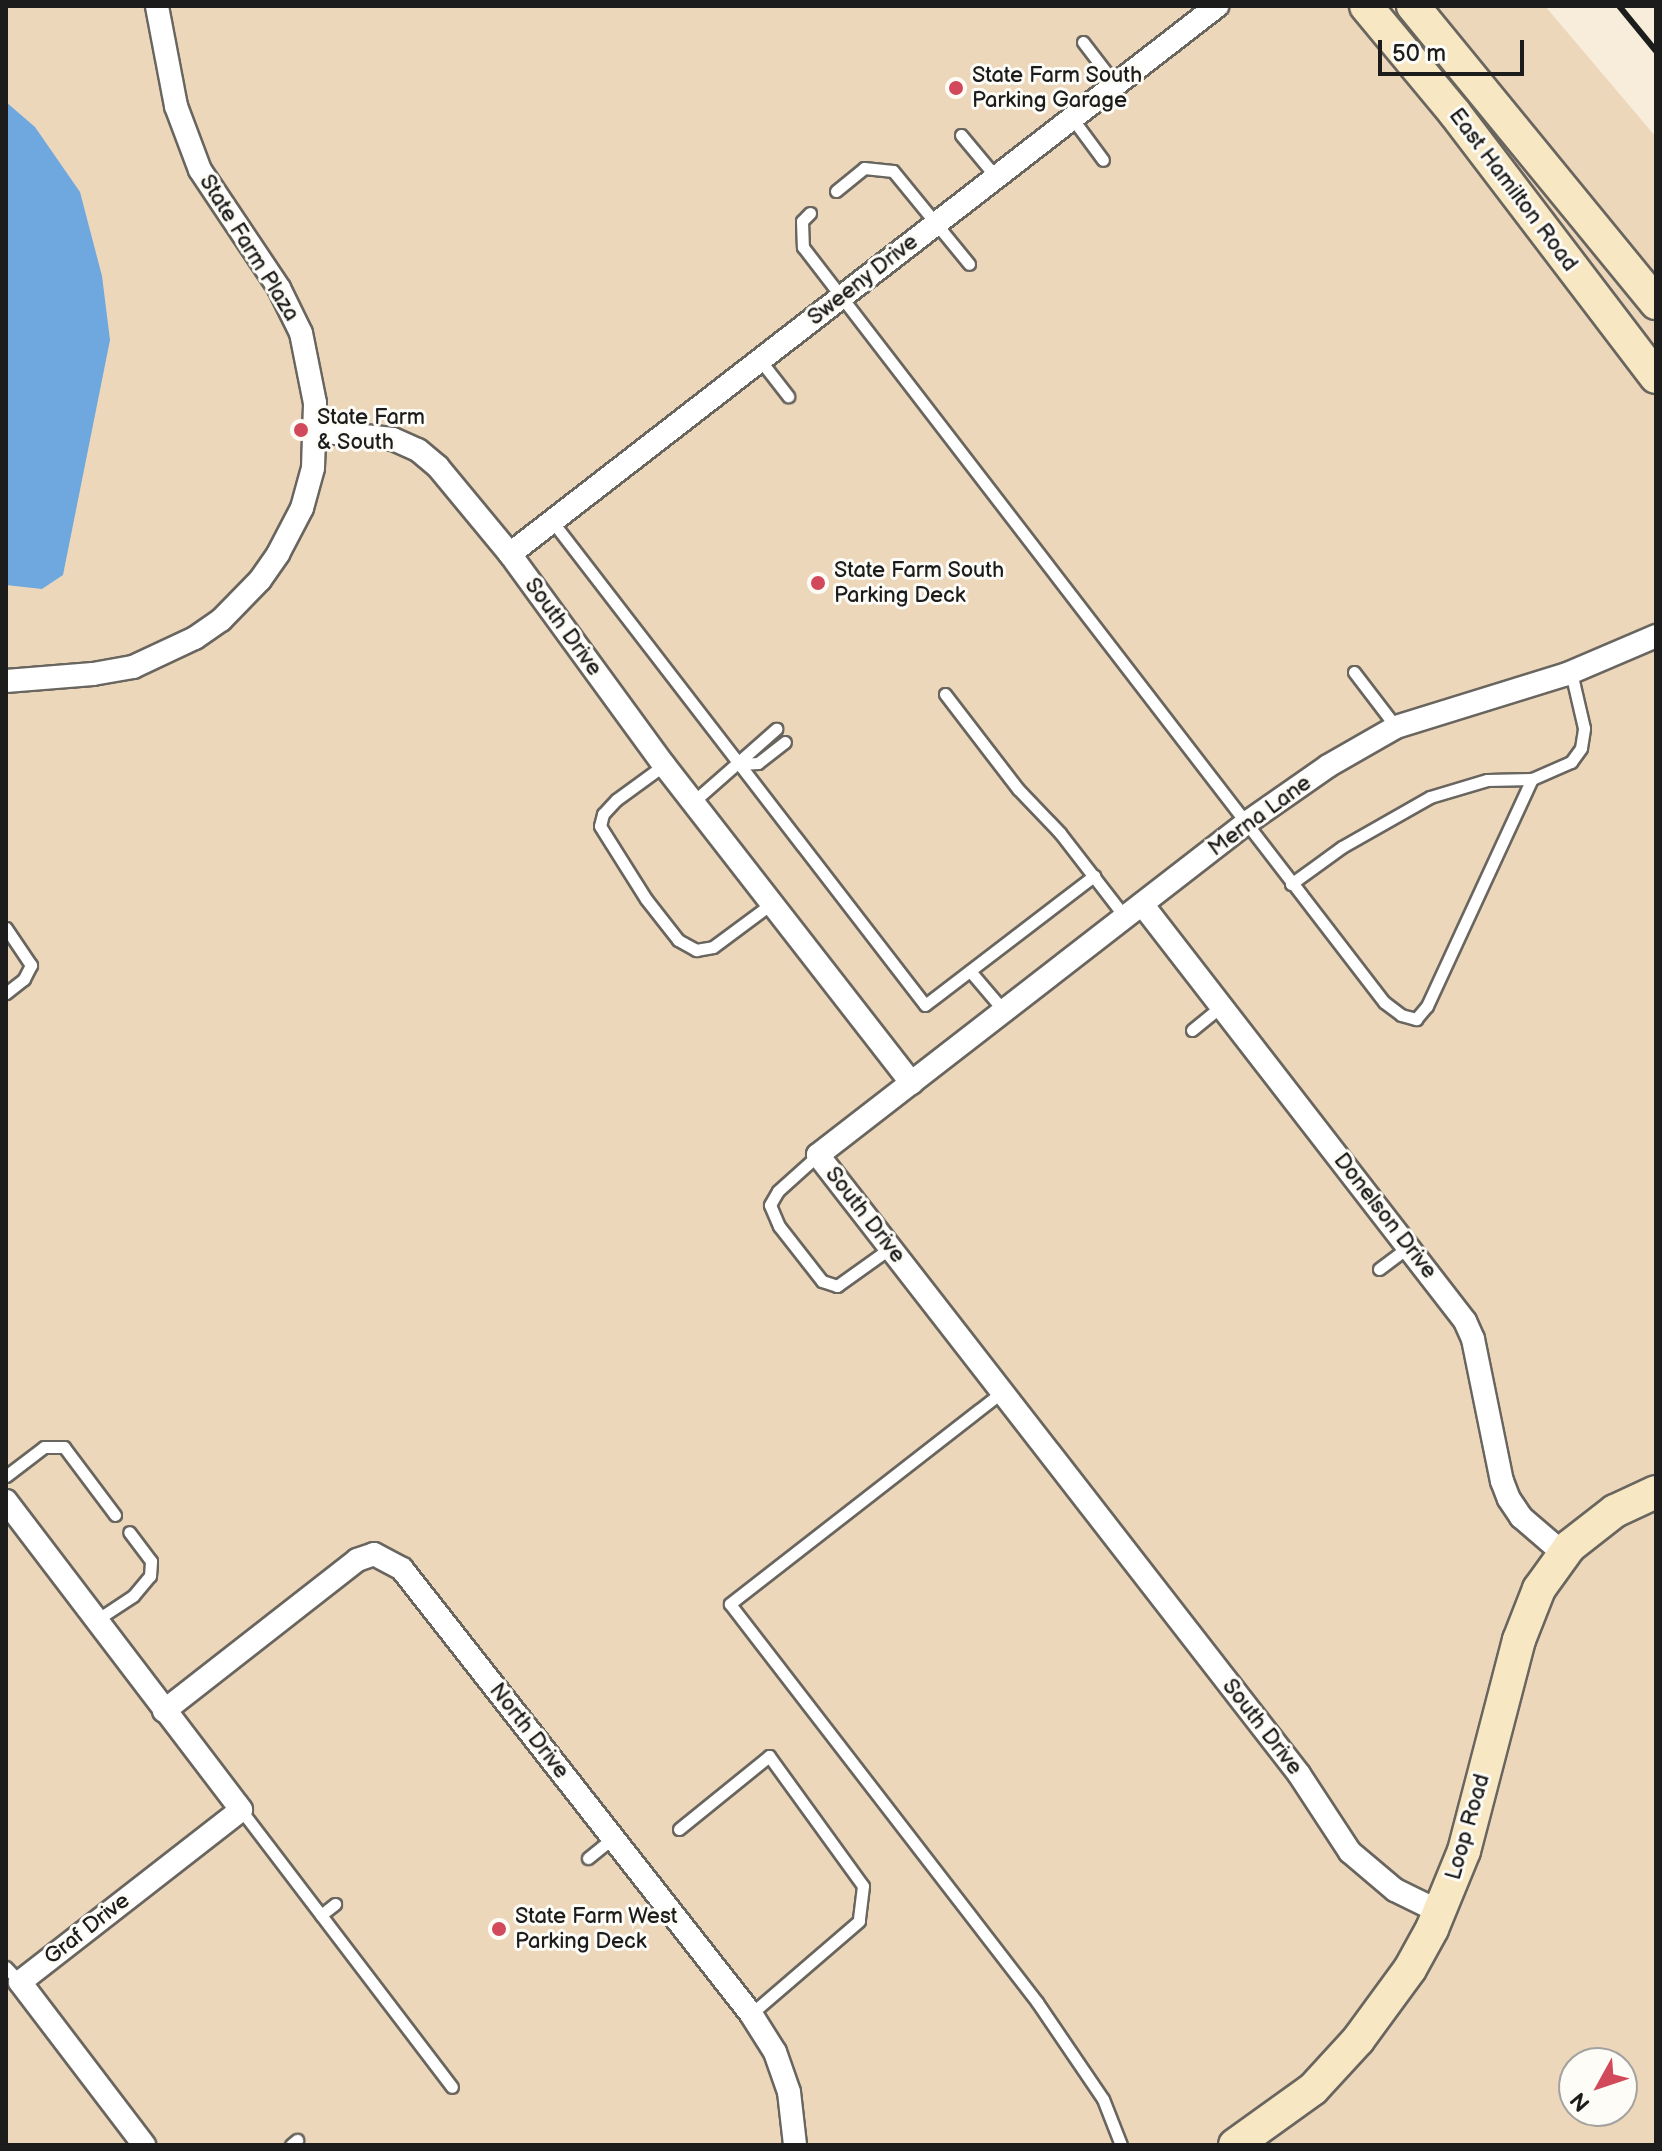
<!DOCTYPE html>
<html>
<head>
<meta charset="utf-8">
<style>
	body { margin:0 }
	#map { position:relative; width:1662px; height:2151px; overflow:hidden; background:#f8eddb; font-family:"Balsamiq Sans",sans-serif }
	div>[style] { position:absolute }
	.built>* { inset:0; background:#edd7bb }
	.water>* { inset:0; background:#6ea8de }
	.roads { filter:drop-shadow(2px 0 #69655f) drop-shadow(-2px 0 #69655f) drop-shadow(0 2px #69655f) drop-shadow(0 -2px #69655f) }
	.lane>* { height:11px; margin:-5.5px; padding:0 5.5px; transform-origin:5.5px; border-radius:5.5px; background:#fff }
	.street>* { height:22px; margin:-11px; padding:0 11px; transform-origin:11px; border-radius:11px; background:#fff }
	.secondary>* { height:32px; margin:-16px; padding:0 16px; transform-origin:16px; border-radius:16px; background:#f7e8c3 }
	.rail>* { height:6px; margin:-3px; padding:0 3px; transform-origin:3px; border-radius:3px; background:#1c1c1c }
	.dots>* { width:22px; height:22px; translate:-50% -50%; box-sizing:border-box; border:4px solid #fdfcf7; border-radius:50% }
	span { translate:-50% -50%; white-space:nowrap; text-align:center; line-height:1.15; -webkit-text-stroke:6px #fdfcf7; paint-order:stroke }
	.poi-label { font-size:22px; color:#1c1c1c }
	.left { translate:0 -50%; text-align:left }
	.street-label { font-size:22px; color:#1c1c1c }
	.frame { position:absolute; inset:0; border:8px solid #1c1c1c; pointer-events:none }
	.north { position:absolute; left:1558px; top:2047px; width:80px; height:80px; box-sizing:border-box; background:#fdfcf7; border:2px solid #a3a29f; border-radius:50%; rotate:230deg; font-size:22px; font-weight:700; line-height:32px; text-align:center; color:#1c1c1c }
	.north::after { content:''; display:block; margin:auto; width:28px; height:36px; background:#d1495b; clip-path:polygon(50% 0,100% 100%,50% 72%,0 100%) }
	.scale { position:absolute; left:1378px; top:40px; width:146px; height:36px; box-sizing:border-box; border:4px solid #1c1c1c; border-top:0; padding-left:10px; font-size:24px; line-height:28px; white-space:nowrap; color:#1c1c1c; -webkit-text-stroke:6px #fdfcf7; paint-order:stroke }
</style>
</head>
<body>
<div id="map">
	<div class="built">
		<i style="clip-path:polygon(evenodd,6px 6px,1545px 6px,1656px 137px,1656px 2145px,6px 2145px,6px 6px,1574px 2063px,1622px 2063px,1622px 2111px,1574px 2111px,1574px 2063px)"></i>
	</div>
	<div class="water">
		<i style="clip-path:polygon(6px 102px,35px 127px,80px 192px,102px 276px,110px 340px,63px 575px,42px 589px,6px 585px)"></i>
	</div>
	<div class="roads">
		<div class="lane">
			<i style="left:1083px;top:42px;width:54px;rotate:52.5deg"></i>
			<i style="left:1072px;top:118px;width:52px;rotate:53.6deg"></i>
			<i style="left:961px;top:135px;width:55px;rotate:50.2deg"></i>
			<i style="left:836px;top:191px;width:36px;rotate:-39deg"></i>
			<i style="left:864px;top:168px;width:29px;rotate:6deg"></i>
			<i style="left:893px;top:171px;width:120px;rotate:50.7deg"></i>
			<i style="left:810px;top:213px;width:11px;rotate:135deg"></i>
			<i style="left:802px;top:221px;width:26px;rotate:88deg"></i>
			<i style="left:803px;top:247px;width:953px;rotate:52.42deg"></i>
			<i style="left:1384px;top:1002px;width:21px;rotate:37deg"></i>
			<i style="left:1401px;top:1015px;width:16px;rotate:15deg"></i>
			<i style="left:1416px;top:1019px;width:17px;rotate:-50deg"></i>
			<i style="left:1427px;top:1006px;width:250px;rotate:-65.2deg"></i>
			<i style="left:1532px;top:779px;width:43px;rotate:-23.6deg"></i>
			<i style="left:1571px;top:762px;width:17px;rotate:-54deg"></i>
			<i style="left:1581px;top:748px;width:20px;rotate:-81deg"></i>
			<i style="left:1584px;top:728px;width:57px;rotate:-103.1deg"></i>
			<i style="left:760px;top:360px;width:46px;rotate:52.1deg"></i>
			<i style="left:552px;top:521px;width:611px;rotate:52.38deg"></i>
			<i style="left:925px;top:1005px;width:213px;rotate:-37.4deg"></i>
			<i style="left:1354px;top:672px;width:69px;rotate:52.6deg"></i>
			<i style="left:945px;top:694px;width:120px;rotate:52.5deg"></i>
			<i style="left:1018px;top:789px;width:61px;rotate:46.3deg"></i>
			<i style="left:1060px;top:833px;width:106px;rotate:52.3deg"></i>
			<i style="left:740px;top:764px;width:18px;rotate:-3deg"></i>
			<i style="left:758px;top:763px;width:34px;rotate:-38deg"></i>
			<i style="left:664px;top:765px;width:59px;rotate:143.9deg"></i>
			<i style="left:616px;top:800px;width:19px;rotate:133deg"></i>
			<i style="left:603px;top:814px;width:12px;rotate:104deg"></i>
			<i style="left:600px;top:826px;width:86px;rotate:57.8deg"></i>
			<i style="left:646px;top:899px;width:52px;rotate:52deg"></i>
			<i style="left:678px;top:940px;width:21px;rotate:29deg"></i>
			<i style="left:696px;top:950px;width:17px;rotate:-10deg"></i>
			<i style="left:713px;top:947px;width:72px;rotate:-36.6deg"></i>
			<i style="left:693px;top:802px;width:111px;rotate:-41.3deg"></i>
			<i style="left:1291px;top:884px;width:63px;rotate:-36deg"></i>
			<i style="left:1342px;top:847px;width:101px;rotate:-29.6deg"></i>
			<i style="left:1430px;top:797px;width:59px;rotate:-16.6deg"></i>
			<i style="left:1487px;top:780px;width:45px;rotate:-1.3deg"></i>
			<i style="left:6px;top:928px;width:45px;rotate:56deg"></i>
			<i style="left:31px;top:965px;width:16px;rotate:117deg"></i>
			<i style="left:24px;top:979px;width:23px;rotate:142deg"></i>
			<i style="left:970px;top:971px;width:52px;rotate:49.6deg"></i>
			<i style="left:1192px;top:1030px;width:38px;rotate:-39deg"></i>
			<i style="left:818px;top:1155px;width:54px;rotate:138deg"></i>
			<i style="left:778px;top:1191px;width:16px;rotate:120deg"></i>
			<i style="left:770px;top:1205px;width:23px;rotate:67deg"></i>
			<i style="left:779px;top:1226px;width:70px;rotate:52deg"></i>
			<i style="left:822px;top:1281px;width:16px;rotate:18deg"></i>
			<i style="left:837px;top:1286px;width:65px;rotate:-35.6deg"></i>
			<i style="left:1379px;top:1269px;width:39px;rotate:-37deg"></i>
			<i style="left:1002px;top:1392px;width:345px;rotate:142.1deg"></i>
			<i style="left:730px;top:1604px;width:503px;rotate:52.35deg"></i>
			<i style="left:1037px;top:2002px;width:117px;rotate:55.8deg"></i>
			<i style="left:1103px;top:2099px;width:49px;rotate:68.6deg"></i>
			<i style="left:6px;top:1476px;width:48px;rotate:-37.3deg"></i>
			<i style="left:44px;top:1447px;width:20px"></i>
			<i style="left:64px;top:1447px;width:85px;rotate:53.1deg"></i>
			<i style="left:98px;top:1619px;width:42px;rotate:-33.3deg"></i>
			<i style="left:133px;top:1596px;width:26px;rotate:-50deg"></i>
			<i style="left:150px;top:1576px;width:15px;rotate:-86deg"></i>
			<i style="left:151px;top:1561px;width:36px;rotate:-127deg"></i>
			<i style="left:241px;top:1810px;width:348px;rotate:52.7deg"></i>
			<i style="left:679px;top:1829px;width:116px;rotate:-39deg"></i>
			<i style="left:769px;top:1756px;width:160px;rotate:54.1deg"></i>
			<i style="left:863px;top:1886px;width:35px;rotate:97deg"></i>
			<i style="left:859px;top:1921px;width:143px;rotate:139.3deg"></i>
			<i style="left:588px;top:1858px;width:32px;rotate:-39deg"></i>
			<i style="left:321px;top:1915px;width:18px;rotate:-38deg"></i>
			<i style="left:6px;top:1967px;width:21px;rotate:47deg"></i>
			<i style="left:291px;top:2145px;width:8px;rotate:-40deg"></i>
		</div>
		<div class="street">
			<i style="left:316px;top:431px;width:77px;rotate:5.9deg"></i>
			<i style="left:393px;top:439px;width:27px;rotate:24deg"></i>
			<i style="left:418px;top:450px;width:26px;rotate:40deg"></i>
			<i style="left:438px;top:467px;width:113px;rotate:50.4deg"></i>
			<i style="left:510px;top:554px;width:261px;rotate:53.9deg"></i>
			<i style="left:664px;top:765px;width:403px;rotate:52.1deg"></i>
			<i style="left:510px;top:554px;width:895px;rotate:-37.78deg"></i>
			<i style="left:6px;top:681px;width:87px;rotate:-4.6deg"></i>
			<i style="left:93px;top:674px;width:41px;rotate:-9.9deg"></i>
			<i style="left:133px;top:667px;width:68px;rotate:-25.1deg"></i>
			<i style="left:195px;top:638px;width:32px;rotate:-35deg"></i>
			<i style="left:221px;top:620px;width:56px;rotate:-45.7deg"></i>
			<i style="left:260px;top:580px;width:32px;rotate:-55deg"></i>
			<i style="left:278px;top:554px;width:52px;rotate:-62.4deg"></i>
			<i style="left:302px;top:508px;width:41px;rotate:-74.6deg"></i>
			<i style="left:313px;top:468px;width:65px;rotate:-88.2deg"></i>
			<i style="left:315px;top:403px;width:71px;rotate:-101.3deg"></i>
			<i style="left:301px;top:333px;width:50px;rotate:-116.1deg"></i>
			<i style="left:279px;top:288px;width:142px;rotate:-123.8deg"></i>
			<i style="left:200px;top:170px;width:68px;rotate:-110.6deg"></i>
			<i style="left:176px;top:106px;width:102px;rotate:-100.8deg"></i>
			<i style="left:1142px;top:904px;width:527px;rotate:52.24deg"></i>
			<i style="left:1465px;top:1321px;width:20px;rotate:66deg"></i>
			<i style="left:1473px;top:1339px;width:145px;rotate:78.5deg"></i>
			<i style="left:1502px;top:1481px;width:19px;rotate:69deg"></i>
			<i style="left:1509px;top:1499px;width:22px;rotate:56deg"></i>
			<i style="left:1521px;top:1517px;width:57px;rotate:40.7deg"></i>
			<i style="left:6px;top:1501px;width:388px;rotate:52.7deg"></i>
			<i style="left:241px;top:1810px;width:280px;rotate:142.1deg"></i>
			<i style="left:20px;top:1982px;width:205px;rotate:52.7deg"></i>
			<i style="left:164px;top:1711px;width:245px;rotate:-38deg"></i>
			<i style="left:357px;top:1560px;width:18px;rotate:-19deg"></i>
			<i style="left:374px;top:1554px;width:32px;rotate:28deg"></i>
			<i style="left:402px;top:1569px;width:566px;rotate:51.89deg"></i>
			<i style="left:751px;top:2014px;width:45px;rotate:57.7deg"></i>
			<i style="left:775px;top:2052px;width:42px;rotate:70.7deg"></i>
			<i style="left:789px;top:2092px;width:53px;rotate:83.5deg"></i>
			<i style="left:1440px;top:1912px;width:50px;rotate:-153.9deg"></i>
			<i style="left:1395px;top:1890px;width:59px;rotate:-139.8deg"></i>
			<i style="left:1350px;top:1852px;width:93px;rotate:-123.2deg"></i>
			<i style="left:1299px;top:1774px;width:784px;rotate:-127.85deg"></i>
			<i style="left:818px;top:1155px;width:540px;rotate:-37.78deg"></i>
			<i style="left:1245px;top:824px;width:101px;rotate:-34.9deg"></i>
			<i style="left:1328px;top:766px;width:78px;rotate:-29.8deg"></i>
			<i style="left:1396px;top:727px;width:179px;rotate:-17.2deg"></i>
			<i style="left:1567px;top:674px;width:97px;rotate:-23.1deg"></i>
		</div>
		<div class="secondary">
			<i style="left:1366px;top:6px;width:138px;rotate:50.3deg"></i>
			<i style="left:1454px;top:112px;width:333px;rotate:52.7deg"></i>
			<i style="left:1413px;top:6px;width:384px;rotate:50.7deg"></i>
			<i style="left:1235px;top:2145px;width:96px;rotate:-35.7deg"></i>
			<i style="left:1313px;top:2089px;width:67px;rotate:-47.4deg"></i>
			<i style="left:1358px;top:2040px;width:88px;rotate:-53.8deg"></i>
			<i style="left:1410px;top:1969px;width:46px;rotate:-61.2deg"></i>
			<i style="left:1432px;top:1929px;width:84px;rotate:-67.7deg"></i>
			<i style="left:1464px;top:1851px;width:218px;rotate:-75.4deg"></i>
			<i style="left:1519px;top:1640px;width:55px;rotate:-68.6deg"></i>
			<i style="left:1539px;top:1589px;width:53px;rotate:-54.2deg"></i>
			<i style="left:1570px;top:1546px;width:57px;rotate:-37.9deg"></i>
			<i style="left:1615px;top:1511px;width:45px;rotate:-24.9deg"></i>
		</div>
	</div>
	<div class="rail">
		<i style="left:1619px;top:6px;width:58px;rotate:50.6deg"></i>
	</div>
	<div class="dots">
		<i style="left:956px;top:88px;background:#d1495b"></i>
		<i style="left:301px;top:430px;background:#d1495b"></i>
		<i style="left:818px;top:583px;background:#d1495b"></i>
		<i style="left:499px;top:1929px;background:#d1495b"></i>
	</div>
	<div class="poi-label">
		<span class="left" style="left:972px;top:88px">State Farm South<br>Parking Garage</span>
		<span class="left" style="left:317px;top:430px">State Farm<br>&amp; South</span>
		<span class="left" style="left:834px;top:583px">State Farm South<br>Parking Deck</span>
		<span class="left" style="left:515px;top:1929px">State Farm West<br>Parking Deck</span>
	</div>
	<div class="street-label">
		<span style="left:1513px;top:190px;rotate:53deg">East Hamilton Road</span>
		<span style="left:249px;top:248px;rotate:58deg">State Farm Plaza</span>
		<span style="left:863px;top:280px;rotate:-38deg">Sweeny Drive</span>
		<span style="left:563px;top:627px;rotate:54deg">South Drive</span>
		<span style="left:1260px;top:816px;rotate:-36deg">Merna Lane</span>
		<span style="left:865px;top:1215px;rotate:52deg">South Drive</span>
		<span style="left:1385px;top:1216px;rotate:52deg">Donelson Drive</span>
		<span style="left:1262px;top:1727px;rotate:52deg">South Drive</span>
		<span style="left:529px;top:1731px;rotate:52deg">North Drive</span>
		<span style="left:1468px;top:1827px;rotate:-74deg">Loop Road</span>
		<span style="left:87px;top:1929px;rotate:-38deg">Graf Drive</span>
	</div>
	<div class="frame"></div>
	<div class="north">N</div>
	<div class="scale">50 m</div>
</div>
</body>
</html>
